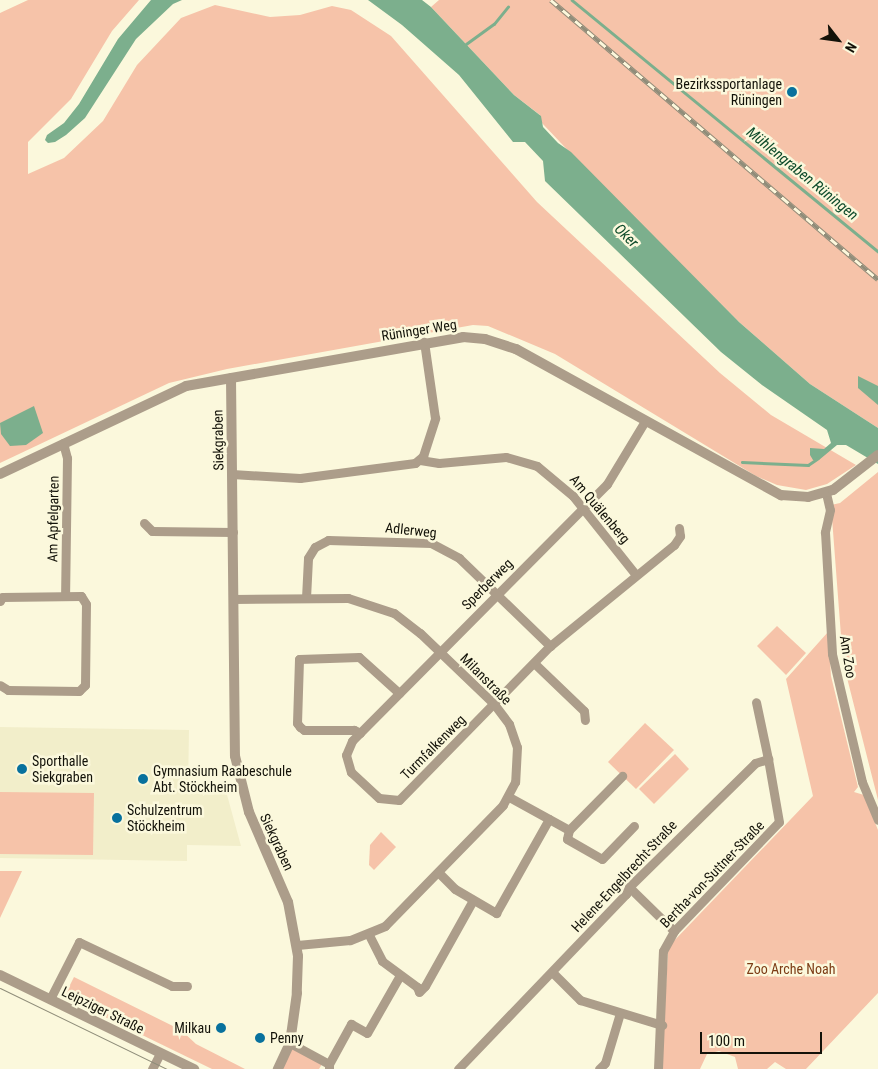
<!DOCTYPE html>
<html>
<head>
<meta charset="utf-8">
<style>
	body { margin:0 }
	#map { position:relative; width:878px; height:1069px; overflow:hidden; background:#fbf8dc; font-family:"Roboto Condensed",sans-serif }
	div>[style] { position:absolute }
	.built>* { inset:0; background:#f2eeca }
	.green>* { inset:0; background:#f6c3a9 }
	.water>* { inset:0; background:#7caf8d }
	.stream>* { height:2.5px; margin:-1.25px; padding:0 1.25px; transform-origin:1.25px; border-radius:1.25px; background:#7caf8d }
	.minor>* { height:9px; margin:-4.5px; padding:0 4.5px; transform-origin:4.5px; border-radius:4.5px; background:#ac9d8a }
	.tertiary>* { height:10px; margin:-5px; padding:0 5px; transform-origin:5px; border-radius:5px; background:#ac9d8a }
	.tram>* { height:1px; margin:-0.5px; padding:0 0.5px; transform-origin:0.5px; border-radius:0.5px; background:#8f8d7a }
	.rail>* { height:4.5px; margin-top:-2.25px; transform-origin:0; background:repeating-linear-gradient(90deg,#fbf8dc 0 8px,#8f8d7a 0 16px); box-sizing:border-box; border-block:1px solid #8f8d7a }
	.dots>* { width:14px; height:14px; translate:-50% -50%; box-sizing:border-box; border:2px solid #fbf8dc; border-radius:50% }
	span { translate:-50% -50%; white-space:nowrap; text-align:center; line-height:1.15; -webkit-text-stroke:5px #fbf8dc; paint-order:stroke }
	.poi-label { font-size:14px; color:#131209 }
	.right { translate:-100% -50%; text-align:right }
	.left { translate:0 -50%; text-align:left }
	.street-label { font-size:14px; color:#131209 }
	.park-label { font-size:14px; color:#7c3c15 }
	.water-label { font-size:15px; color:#0e4b2b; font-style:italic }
	.north { position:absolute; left:813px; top:15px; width:50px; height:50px; -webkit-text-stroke:4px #fbf8dc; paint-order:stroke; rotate:120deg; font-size:14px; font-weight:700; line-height:20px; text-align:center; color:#131209 }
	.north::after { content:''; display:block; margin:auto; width:18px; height:22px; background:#131209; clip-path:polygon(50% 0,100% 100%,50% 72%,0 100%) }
	.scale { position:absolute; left:700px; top:1032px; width:122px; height:22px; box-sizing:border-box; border:2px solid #131209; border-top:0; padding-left:6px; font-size:15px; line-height:18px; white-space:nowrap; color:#131209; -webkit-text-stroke:4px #fbf8dc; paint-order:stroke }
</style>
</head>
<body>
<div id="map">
	<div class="built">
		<i style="clip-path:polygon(0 727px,189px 730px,188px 790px,226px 791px,241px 846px,187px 845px,187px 861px,0 858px)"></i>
	</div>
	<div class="green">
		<i style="clip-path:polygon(28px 0,139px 0,112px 31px,71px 99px,28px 142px,28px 174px,64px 158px,103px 121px,137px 65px,181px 18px,215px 5px,270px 17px,300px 15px,332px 6px,351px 10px,391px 36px,537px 202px,720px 373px,771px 415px,856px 465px,827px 484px,806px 490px,777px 485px,756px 476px,555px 354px,488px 326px,473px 325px,227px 369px,169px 383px,0 463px,0 13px)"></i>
		<i style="clip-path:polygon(439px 0,878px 0,878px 428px,810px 384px,739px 322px,597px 181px,541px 122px,540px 115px,514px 95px,431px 7px)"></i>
		<i style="clip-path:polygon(878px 472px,878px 800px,843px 662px,831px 505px,840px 503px)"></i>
		<i style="clip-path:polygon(777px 626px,806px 653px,786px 675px,757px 646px)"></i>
		<i style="clip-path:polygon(828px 632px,831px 676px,858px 787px,854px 792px,864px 795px,878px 830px,878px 993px,806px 1069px,786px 1069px,775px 1062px,767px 1069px,738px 1069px,735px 1057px,719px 1051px,707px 1054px,700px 1069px,661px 1069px,668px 952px,671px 944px,813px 796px,786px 679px)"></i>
		<i style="clip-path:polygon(645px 723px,674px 750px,636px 789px,608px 762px)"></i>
		<i style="clip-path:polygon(675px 754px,689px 769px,654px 804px,639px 789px)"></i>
		<i style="clip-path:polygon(0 792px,94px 793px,93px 855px,0 854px)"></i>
		<i style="clip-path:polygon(381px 832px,396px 847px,374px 870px,369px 865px,370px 845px)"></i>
		<i style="clip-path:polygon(0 871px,22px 871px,0 918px)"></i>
		<i style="clip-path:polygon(74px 977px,181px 1030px,196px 1044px,245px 1069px,212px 1069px,64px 997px)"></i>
		<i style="clip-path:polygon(291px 1048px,322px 1064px,319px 1069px,281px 1069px)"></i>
	</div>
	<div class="water">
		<i style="clip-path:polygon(151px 0,182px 0,173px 4px,136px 39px,85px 118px,66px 135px,55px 142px,48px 143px,45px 140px,47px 135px,64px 123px,79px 104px,118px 39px)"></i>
		<i style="clip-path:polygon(368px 0,422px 0,431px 7px,514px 95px,541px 116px,543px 127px,558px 143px,571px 152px,739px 322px,810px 384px,878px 428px,878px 464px,846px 445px,837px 445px,819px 460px,813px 460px,810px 455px,810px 448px,824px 449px,831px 443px,827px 430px,762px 385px,721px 352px,545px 181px,543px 161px,525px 142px,513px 142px,459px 75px,402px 25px)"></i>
		<i style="clip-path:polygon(858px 376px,878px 386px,878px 405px,858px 388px)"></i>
		<i style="clip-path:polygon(34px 406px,43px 433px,26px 445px,10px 446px,1px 434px,0 423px)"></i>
	</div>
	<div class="stream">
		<i style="left:572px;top:0;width:396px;rotate:39.4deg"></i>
		<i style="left:466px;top:44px;width:34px;rotate:-36deg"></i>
		<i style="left:494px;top:24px;width:22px;rotate:-51deg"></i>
		<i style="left:742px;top:462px;width:66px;rotate:2.6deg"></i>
		<i style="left:808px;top:465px;width:11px;rotate:-34deg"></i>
	</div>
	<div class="minor">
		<i style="left:645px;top:421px;width:74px;rotate:121.1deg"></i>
		<i style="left:607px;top:484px;width:362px;rotate:134.8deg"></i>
		<i style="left:352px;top:741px;width:15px;rotate:113deg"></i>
		<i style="left:346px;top:755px;width:18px;rotate:74deg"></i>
		<i style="left:351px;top:772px;width:38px;rotate:43deg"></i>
		<i style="left:379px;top:798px;width:20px;rotate:6deg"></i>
		<i style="left:399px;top:800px;width:216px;rotate:-45.6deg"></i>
		<i style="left:550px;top:646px;width:160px;rotate:-39.2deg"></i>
		<i style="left:674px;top:545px;width:11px;rotate:-56deg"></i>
		<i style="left:680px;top:536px;width:8px;rotate:-97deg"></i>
		<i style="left:63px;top:443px;width:16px;rotate:75deg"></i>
		<i style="left:67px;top:458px;width:138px;rotate:90.8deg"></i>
		<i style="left:420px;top:460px;width:19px;rotate:9deg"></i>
		<i style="left:439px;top:463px;width:67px;rotate:-5.1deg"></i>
		<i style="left:506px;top:457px;width:32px;rotate:16deg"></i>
		<i style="left:537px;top:466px;width:47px;rotate:39.8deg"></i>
		<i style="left:573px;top:496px;width:101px;rotate:51.4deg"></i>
		<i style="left:232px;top:474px;width:68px;rotate:3.4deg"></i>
		<i style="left:300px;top:478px;width:116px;rotate:-7.4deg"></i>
		<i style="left:415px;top:463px;width:11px;rotate:-41deg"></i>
		<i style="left:423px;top:456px;width:40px;rotate:-72deg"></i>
		<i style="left:435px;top:418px;width:77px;rotate:-98.2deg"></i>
		<i style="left:826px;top:493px;width:17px;rotate:77deg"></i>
		<i style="left:830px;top:510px;width:23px;rotate:103deg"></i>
		<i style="left:825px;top:532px;width:122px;rotate:86.7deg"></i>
		<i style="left:832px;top:654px;width:131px;rotate:76.8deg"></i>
		<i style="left:862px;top:782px;width:41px;rotate:67.2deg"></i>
		<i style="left:144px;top:523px;width:11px;rotate:45deg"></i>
		<i style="left:152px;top:531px;width:81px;rotate:0.7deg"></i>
		<i style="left:306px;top:598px;width:40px;rotate:-87.1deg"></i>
		<i style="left:308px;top:558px;width:13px;rotate:-58deg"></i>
		<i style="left:315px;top:547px;width:15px;rotate:-28deg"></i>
		<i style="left:328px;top:540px;width:103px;rotate:1.7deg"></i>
		<i style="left:431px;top:543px;width:32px;rotate:28deg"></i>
		<i style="left:459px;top:558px;width:127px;rotate:44deg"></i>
		<i style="left:233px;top:599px;width:115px;rotate:-0.5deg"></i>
		<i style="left:348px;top:598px;width:48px;rotate:18.1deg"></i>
		<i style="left:394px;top:613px;width:33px;rotate:38deg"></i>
		<i style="left:420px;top:633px;width:103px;rotate:43.8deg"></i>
		<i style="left:494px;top:704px;width:25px;rotate:53deg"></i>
		<i style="left:509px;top:724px;width:24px;rotate:71deg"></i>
		<i style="left:517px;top:747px;width:35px;rotate:93deg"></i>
		<i style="left:515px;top:782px;width:26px;rotate:118deg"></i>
		<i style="left:503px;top:805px;width:169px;rotate:134.3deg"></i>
		<i style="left:385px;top:926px;width:38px;rotate:158deg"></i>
		<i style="left:350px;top:940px;width:53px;rotate:174.6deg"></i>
		<i style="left:0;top:601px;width:4px;rotate:-63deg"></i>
		<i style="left:2px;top:597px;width:79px;rotate:-0.7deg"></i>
		<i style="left:81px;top:596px;width:9px;rotate:58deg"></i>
		<i style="left:86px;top:604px;width:81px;rotate:90.7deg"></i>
		<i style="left:85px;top:685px;width:8px;rotate:135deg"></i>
		<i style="left:79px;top:691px;width:71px;rotate:-179.2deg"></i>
		<i style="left:8px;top:690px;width:9px;rotate:-148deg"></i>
		<i style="left:534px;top:663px;width:69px;rotate:43.8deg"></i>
		<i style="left:584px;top:711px;width:9px;rotate:84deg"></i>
		<i style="left:360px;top:733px;width:7px;rotate:-153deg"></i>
		<i style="left:354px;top:730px;width:50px;rotate:180deg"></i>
		<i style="left:304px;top:730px;width:5px;rotate:-143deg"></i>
		<i style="left:300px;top:727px;width:5px;rotate:-127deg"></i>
		<i style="left:297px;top:723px;width:64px;rotate:-88.2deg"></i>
		<i style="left:299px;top:659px;width:60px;rotate:-1.9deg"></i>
		<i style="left:359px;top:657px;width:54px;rotate:42deg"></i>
		<i style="left:509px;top:797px;width:68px;rotate:28.8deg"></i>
		<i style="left:569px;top:830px;width:9px;rotate:103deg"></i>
		<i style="left:567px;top:839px;width:40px;rotate:29.7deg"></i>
		<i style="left:602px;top:859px;width:46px;rotate:-45.9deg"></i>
		<i style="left:569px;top:830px;width:76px;rotate:-45.5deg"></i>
		<i style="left:438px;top:872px;width:24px;rotate:45deg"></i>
		<i style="left:455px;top:889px;width:48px;rotate:30.3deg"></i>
		<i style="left:496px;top:913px;width:108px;rotate:-60.6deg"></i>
		<i style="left:629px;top:887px;width:63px;rotate:44.4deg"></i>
		<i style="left:369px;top:935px;width:29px;rotate:63deg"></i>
		<i style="left:382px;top:961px;width:44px;rotate:36.6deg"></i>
		<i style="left:417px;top:987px;width:5px;rotate:68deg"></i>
		<i style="left:419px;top:992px;width:8px;rotate:-45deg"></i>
		<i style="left:425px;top:986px;width:98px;rotate:-60.8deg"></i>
		<i style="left:552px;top:972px;width:40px;rotate:45deg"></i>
		<i style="left:580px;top:1000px;width:86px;rotate:17deg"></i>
		<i style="left:50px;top:999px;width:64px;rotate:-63deg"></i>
		<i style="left:79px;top:942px;width:103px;rotate:25.3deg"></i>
		<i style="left:172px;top:986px;width:15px"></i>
		<i style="left:290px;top:1043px;width:44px;rotate:28.3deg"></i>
		<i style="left:329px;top:1064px;width:5px;rotate:90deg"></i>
		<i style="left:329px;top:1064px;width:46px;rotate:-61.2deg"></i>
		<i style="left:351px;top:1024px;width:18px;rotate:29deg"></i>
		<i style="left:367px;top:1033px;width:64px;rotate:-60.3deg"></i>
		<i style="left:152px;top:1069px;width:18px;rotate:-63deg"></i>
		<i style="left:458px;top:1069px;width:243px;rotate:-46.2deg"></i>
		<i style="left:626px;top:894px;width:8px;rotate:-67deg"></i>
		<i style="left:629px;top:887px;width:177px;rotate:-44.5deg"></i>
		<i style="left:755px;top:763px;width:14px;rotate:-17deg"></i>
		<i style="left:768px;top:759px;width:58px;rotate:-101.9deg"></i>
		<i style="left:599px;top:1069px;width:8px;rotate:-45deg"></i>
		<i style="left:605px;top:1063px;width:52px;rotate:-73.3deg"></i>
		<i style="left:658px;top:1069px;width:118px;rotate:-87.6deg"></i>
		<i style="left:663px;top:951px;width:23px;rotate:-61deg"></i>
		<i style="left:674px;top:931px;width:151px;rotate:-46.1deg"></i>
		<i style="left:779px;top:822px;width:64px;rotate:-99.9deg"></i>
	</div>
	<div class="tertiary">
		<i style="left:231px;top:378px;width:378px;rotate:89.4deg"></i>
		<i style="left:235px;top:756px;width:58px;rotate:76deg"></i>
		<i style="left:249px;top:812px;width:98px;rotate:66.6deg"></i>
		<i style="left:288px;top:902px;width:55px;rotate:79.5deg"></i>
		<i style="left:298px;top:956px;width:37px;rotate:92deg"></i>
		<i style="left:297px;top:993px;width:50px;rotate:98deg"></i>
		<i style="left:290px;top:1043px;width:29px;rotate:115deg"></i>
		<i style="left:0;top:474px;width:206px;rotate:-25.3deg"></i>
		<i style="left:186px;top:386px;width:281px;rotate:-10deg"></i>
		<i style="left:463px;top:337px;width:22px;rotate:5deg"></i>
		<i style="left:485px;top:339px;width:33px;rotate:18deg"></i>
		<i style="left:516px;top:349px;width:303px;rotate:28.9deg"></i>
		<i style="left:781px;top:495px;width:27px;rotate:4deg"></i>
		<i style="left:808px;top:497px;width:26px;rotate:-16deg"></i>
		<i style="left:833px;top:490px;width:57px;rotate:-37.9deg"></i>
		<i style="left:0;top:975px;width:216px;rotate:25.9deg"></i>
	</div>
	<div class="tram">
		<i style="left:0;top:988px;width:186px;rotate:25.9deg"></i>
	</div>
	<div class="rail">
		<i style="left:551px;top:0;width:430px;rotate:40.5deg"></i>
	</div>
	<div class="dots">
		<i style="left:792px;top:92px;background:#08719d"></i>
		<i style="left:22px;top:769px;background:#08719d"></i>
		<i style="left:143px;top:779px;background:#08719d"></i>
		<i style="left:117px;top:818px;background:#08719d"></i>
		<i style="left:221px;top:1028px;background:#08719d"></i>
		<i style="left:260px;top:1038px;background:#08719d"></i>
	</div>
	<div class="poi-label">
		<span class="right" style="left:782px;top:92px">Bezirkssportanlage<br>Rüningen</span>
		<span class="left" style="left:32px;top:769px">Sporthalle<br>Siekgraben</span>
		<span class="left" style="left:153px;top:779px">Gymnasium Raabeschule<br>Abt. Stöckheim</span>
		<span class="left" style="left:127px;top:818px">Schulzentrum<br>Stöckheim</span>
		<span class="right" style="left:211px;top:1028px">Milkau</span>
		<span class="left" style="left:270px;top:1038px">Penny</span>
	</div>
	<div class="street-label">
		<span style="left:419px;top:330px;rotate:-9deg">Rüninger Weg</span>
		<span style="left:218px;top:440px;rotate:-91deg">Siekgraben</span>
		<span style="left:600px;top:509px;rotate:50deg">Am Quälenberg</span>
		<span style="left:53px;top:519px;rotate:-89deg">Am Apfelgarten</span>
		<span style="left:411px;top:530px;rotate:6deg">Adlerweg</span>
		<span style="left:487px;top:584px;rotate:-45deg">Sperberweg</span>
		<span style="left:848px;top:657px;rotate:81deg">Am Zoo</span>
		<span style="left:486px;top:679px;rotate:45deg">Milanstraße</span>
		<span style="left:433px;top:747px;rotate:-45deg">Turmfalkenweg</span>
		<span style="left:277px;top:842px;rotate:65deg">Siekgraben</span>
		<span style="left:712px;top:874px;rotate:-46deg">Bertha-von-Suttner-Straße</span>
		<span style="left:624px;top:876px;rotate:-47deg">Helene-Engelbrecht-Straße</span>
		<span style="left:103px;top:1010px;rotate:26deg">Leipziger Straße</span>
	</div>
	<div class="park-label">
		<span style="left:791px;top:969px">Zoo Arche Noah</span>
	</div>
	<div class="water-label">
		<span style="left:802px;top:174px;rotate:39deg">Mühlengraben Rüningen</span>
		<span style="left:626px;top:236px;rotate:44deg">Oker</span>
	</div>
	<div class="north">N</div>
	<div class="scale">100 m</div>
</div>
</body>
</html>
